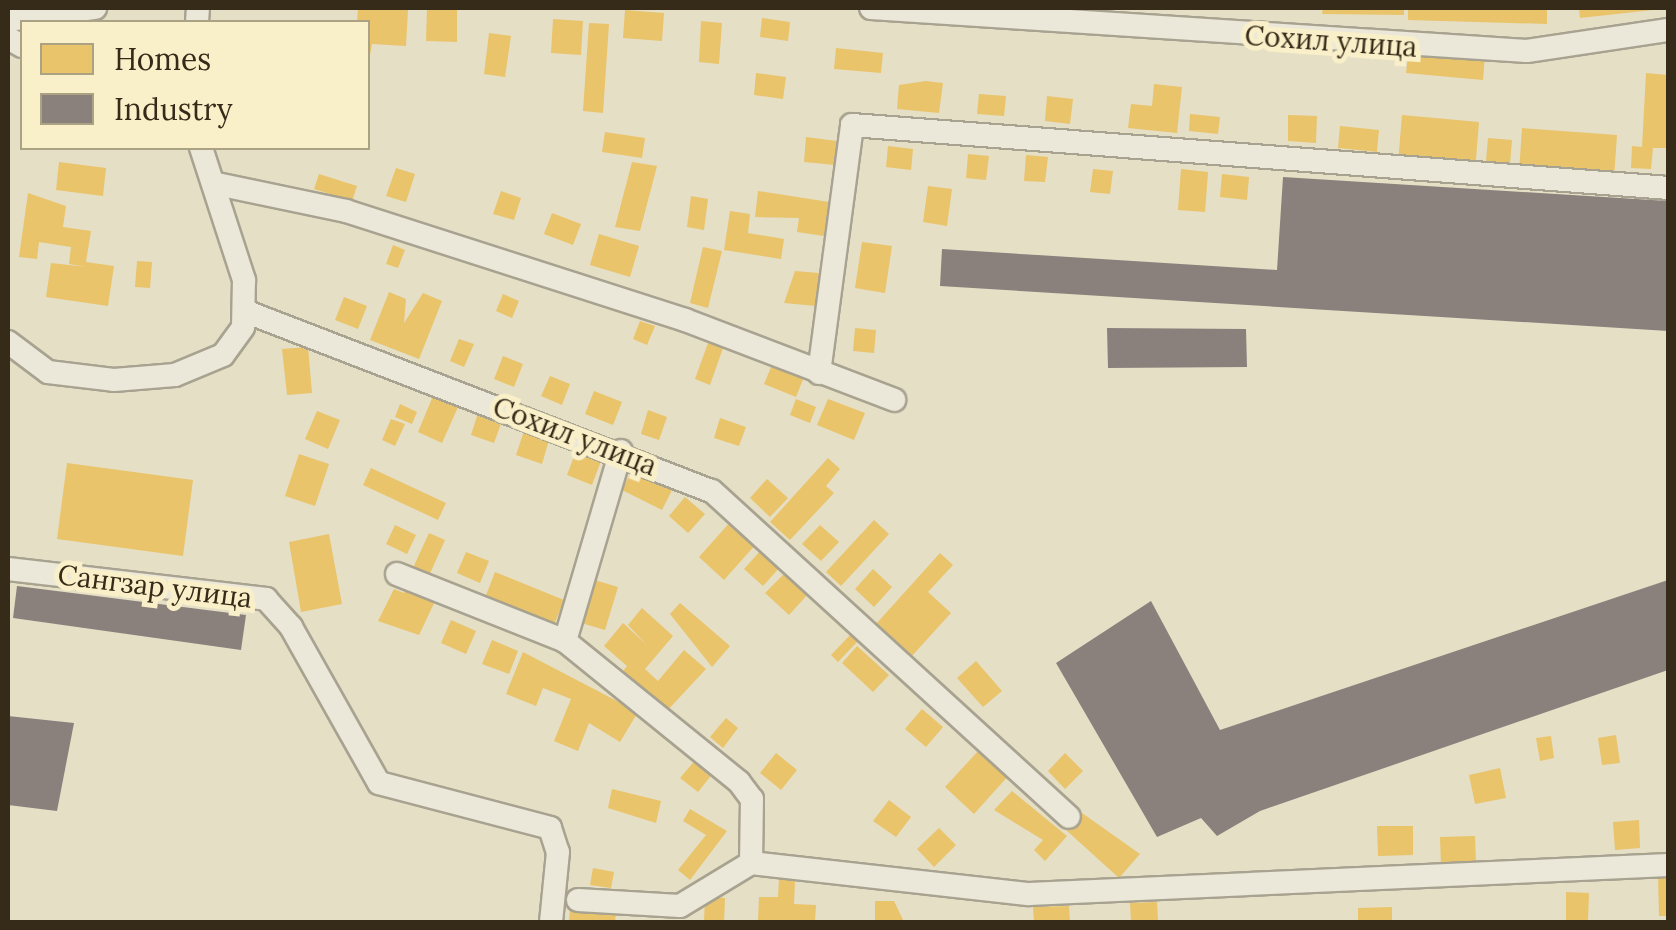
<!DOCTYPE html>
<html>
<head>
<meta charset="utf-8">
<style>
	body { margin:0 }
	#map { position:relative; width:1676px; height:930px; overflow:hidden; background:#e5dfc6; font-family:Lora,serif }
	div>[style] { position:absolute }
	.homes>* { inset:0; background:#e9c46a }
	.industry>* { inset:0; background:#8a817c }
	.roads { filter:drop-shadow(2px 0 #a8a290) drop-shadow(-2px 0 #a8a290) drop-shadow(0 2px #a8a290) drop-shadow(0 -2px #a8a290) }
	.street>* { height:22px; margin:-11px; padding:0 11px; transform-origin:11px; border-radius:11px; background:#ebe8d9 }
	span { translate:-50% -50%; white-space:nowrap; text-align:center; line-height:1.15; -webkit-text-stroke:10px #f9f0c9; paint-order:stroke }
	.street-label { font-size:28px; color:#362b19 }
	.frame { position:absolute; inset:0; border:10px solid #362b19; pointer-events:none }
	.legend { position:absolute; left:20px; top:20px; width:350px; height:130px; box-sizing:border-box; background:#f9f0c9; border:2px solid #aba183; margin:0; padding:12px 18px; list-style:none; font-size:30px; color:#362b19 }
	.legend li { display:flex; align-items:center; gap:20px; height:50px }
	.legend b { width:50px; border:2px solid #aba183 }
</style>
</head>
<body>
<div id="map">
	<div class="homes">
		<i style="clip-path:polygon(358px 8px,408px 10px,406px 46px,372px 44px,368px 66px,368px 22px,357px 22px)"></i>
		<i style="clip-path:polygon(1323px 8px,1404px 8px,1404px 15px,1322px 14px)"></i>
		<i style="clip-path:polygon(1408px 8px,1547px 8px,1547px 24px,1408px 20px)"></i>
		<i style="clip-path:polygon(1579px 8px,1653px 8px,1653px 10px,1580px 18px)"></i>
		<i style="clip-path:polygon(427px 9px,457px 10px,457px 42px,426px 41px)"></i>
		<i style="clip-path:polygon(625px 10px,664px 13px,662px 41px,623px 38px)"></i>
		<i style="clip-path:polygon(762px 18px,790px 22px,788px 41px,760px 37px)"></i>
		<i style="clip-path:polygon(553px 19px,583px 21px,581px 55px,551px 53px)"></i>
		<i style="clip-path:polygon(701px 21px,722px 23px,719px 64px,699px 62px)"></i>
		<i style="clip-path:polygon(589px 23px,609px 24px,603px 113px,583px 111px)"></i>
		<i style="clip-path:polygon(489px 33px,511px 36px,505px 77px,484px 74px)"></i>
		<i style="clip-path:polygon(836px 48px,883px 53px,881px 73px,834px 69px)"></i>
		<i style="clip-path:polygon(1409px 48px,1485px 55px,1483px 80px,1406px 73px)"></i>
		<i style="clip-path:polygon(756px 73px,786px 77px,783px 99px,754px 95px)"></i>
		<i style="clip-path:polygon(1646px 73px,1668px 75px,1667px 148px,1653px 148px,1651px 169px,1631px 168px,1632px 146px,1642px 147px)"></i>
		<i style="clip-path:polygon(926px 81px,943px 83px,939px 113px,897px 109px,899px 85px)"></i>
		<i style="clip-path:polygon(1154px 84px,1182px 87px,1177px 133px,1128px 128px,1131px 104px,1152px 106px)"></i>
		<i style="clip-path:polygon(979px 94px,1006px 96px,1004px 116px,977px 114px)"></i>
		<i style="clip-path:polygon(1047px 96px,1073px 99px,1070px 124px,1045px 121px)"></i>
		<i style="clip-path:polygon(1190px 114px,1220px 117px,1218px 134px,1189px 131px)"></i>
		<i style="clip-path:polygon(1288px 115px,1317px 116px,1316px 143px,1288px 141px)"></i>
		<i style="clip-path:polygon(1402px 115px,1479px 122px,1475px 171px,1398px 163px)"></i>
		<i style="clip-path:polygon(1340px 126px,1379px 130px,1377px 152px,1338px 148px)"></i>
		<i style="clip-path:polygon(1522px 128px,1617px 135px,1614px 178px,1519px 172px)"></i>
		<i style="clip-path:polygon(605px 132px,645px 138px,642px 158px,602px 152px)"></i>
		<i style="clip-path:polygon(806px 137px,837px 141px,835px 165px,804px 162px)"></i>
		<i style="clip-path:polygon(1488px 138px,1512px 140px,1510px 164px,1486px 161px)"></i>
		<i style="clip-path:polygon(888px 146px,913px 149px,911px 170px,886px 167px)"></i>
		<i style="clip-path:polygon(968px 154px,989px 156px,986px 180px,966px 178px)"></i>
		<i style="clip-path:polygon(1026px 155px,1048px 157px,1045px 182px,1024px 181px)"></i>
		<i style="clip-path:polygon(59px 162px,106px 168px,103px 196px,56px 190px)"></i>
		<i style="clip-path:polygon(632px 162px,657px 166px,640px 231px,615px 227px)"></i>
		<i style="clip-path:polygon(396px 168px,415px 174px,406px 202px,386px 196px)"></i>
		<i style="clip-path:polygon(1093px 169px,1113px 171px,1110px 194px,1090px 192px)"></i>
		<i style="clip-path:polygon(1181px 169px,1208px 172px,1205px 212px,1178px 210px)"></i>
		<i style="clip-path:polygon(319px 174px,357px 186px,352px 201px,314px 189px)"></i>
		<i style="clip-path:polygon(1222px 174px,1249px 177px,1247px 200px,1220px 197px)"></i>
		<i style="clip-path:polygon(928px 186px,952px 189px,947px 226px,923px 222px)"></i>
		<i style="clip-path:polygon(501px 191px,521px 198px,514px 220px,493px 214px)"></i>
		<i style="clip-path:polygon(758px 191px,829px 202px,824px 236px,797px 232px,799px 218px,755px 217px)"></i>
		<i style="clip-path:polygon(28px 193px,66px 206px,63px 227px,91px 231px,86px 262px,114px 266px,108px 306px,46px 297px,51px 263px,87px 267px,69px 264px,71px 247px,39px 242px,37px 259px,19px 257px)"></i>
		<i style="clip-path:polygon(691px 196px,708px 199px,704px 230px,687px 227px)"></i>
		<i style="clip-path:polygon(730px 211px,750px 214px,748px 233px,784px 239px,781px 259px,724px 250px)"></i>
		<i style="clip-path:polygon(552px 213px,581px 224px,573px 245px,544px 234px)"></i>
		<i style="clip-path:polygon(599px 234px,639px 246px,630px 277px,590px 265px)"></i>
		<i style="clip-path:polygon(862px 242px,892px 246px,885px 293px,855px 288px)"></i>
		<i style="clip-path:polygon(393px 245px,405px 250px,398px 268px,386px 264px)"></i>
		<i style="clip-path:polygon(703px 247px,722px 251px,708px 308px,690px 303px)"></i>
		<i style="clip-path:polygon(137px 261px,152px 262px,150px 288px,135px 287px)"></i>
		<i style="clip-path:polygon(795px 271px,819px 273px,816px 306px,784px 303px)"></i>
		<i style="clip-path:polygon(389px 292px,406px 299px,404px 323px,423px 293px,442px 301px,419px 359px,370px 340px)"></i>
		<i style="clip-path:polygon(503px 294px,519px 301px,512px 318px,496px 311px)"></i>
		<i style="clip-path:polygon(344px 297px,367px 306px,358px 329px,335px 320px)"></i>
		<i style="clip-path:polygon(640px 321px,655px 326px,647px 345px,633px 339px)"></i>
		<i style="clip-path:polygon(855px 328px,876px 330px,874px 353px,853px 351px)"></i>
		<i style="clip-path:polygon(459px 339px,474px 344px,464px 367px,450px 361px)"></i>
		<i style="clip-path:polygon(708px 343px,723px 348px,710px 385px,695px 379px)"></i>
		<i style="clip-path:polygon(308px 347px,312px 393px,287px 395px,282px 349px)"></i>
		<i style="clip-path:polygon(503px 356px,523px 364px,514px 387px,494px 379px)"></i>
		<i style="clip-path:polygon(772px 365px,804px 377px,796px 397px,764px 384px)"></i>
		<i style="clip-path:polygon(550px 376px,570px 384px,562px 405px,541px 396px)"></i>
		<i style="clip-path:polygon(594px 391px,622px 402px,613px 425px,585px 414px)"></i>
		<i style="clip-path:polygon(433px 396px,458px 407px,442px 443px,418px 432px)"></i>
		<i style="clip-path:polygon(796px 399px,816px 407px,810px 423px,790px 415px)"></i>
		<i style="clip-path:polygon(828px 399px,865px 413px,854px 440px,817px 425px)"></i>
		<i style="clip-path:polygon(400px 404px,417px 412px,412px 424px,395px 417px)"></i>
		<i style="clip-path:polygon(648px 410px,667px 417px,659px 440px,641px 434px)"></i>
		<i style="clip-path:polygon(317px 411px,340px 420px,328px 449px,305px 439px)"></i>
		<i style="clip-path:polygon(478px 413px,502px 421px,494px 443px,471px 435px)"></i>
		<i style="clip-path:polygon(720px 418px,746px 427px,739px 446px,714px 438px)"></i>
		<i style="clip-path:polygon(391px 419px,405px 424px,395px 446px,382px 440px)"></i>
		<i style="clip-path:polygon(524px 431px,549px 440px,542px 464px,516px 455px)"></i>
		<i style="clip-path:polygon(576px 451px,601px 461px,592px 485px,567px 475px)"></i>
		<i style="clip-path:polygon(299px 454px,329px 464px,315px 506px,285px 496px)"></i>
		<i style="clip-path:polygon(828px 458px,840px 469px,826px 486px,834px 493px,790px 540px,770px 522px)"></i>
		<i style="clip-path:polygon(67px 463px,193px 480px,183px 556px,57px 539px)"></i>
		<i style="clip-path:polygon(371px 468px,446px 503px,438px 520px,363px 485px)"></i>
		<i style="clip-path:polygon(632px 470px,672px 490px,662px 510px,622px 490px)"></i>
		<i style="clip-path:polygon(767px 479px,788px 498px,770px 517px,750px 498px)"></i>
		<i style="clip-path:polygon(685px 497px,705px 514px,688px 533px,669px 516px)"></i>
		<i style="clip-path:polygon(732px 520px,757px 543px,724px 580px,699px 557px)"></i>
		<i style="clip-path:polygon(874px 520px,889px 534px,841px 586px,826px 572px)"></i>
		<i style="clip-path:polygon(395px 525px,416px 535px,407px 554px,386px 544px)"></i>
		<i style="clip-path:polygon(820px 525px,839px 542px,821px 561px,802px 544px)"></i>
		<i style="clip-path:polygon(429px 533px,445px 540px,428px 578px,412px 570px)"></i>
		<i style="clip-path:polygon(329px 534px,342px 604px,301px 612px,289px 542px)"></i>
		<i style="clip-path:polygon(762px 549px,781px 566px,763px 586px,744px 569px)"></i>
		<i style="clip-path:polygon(466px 552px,489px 561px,480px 583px,457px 573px)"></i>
		<i style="clip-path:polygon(940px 553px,953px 565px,928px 592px,951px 613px,911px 657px,876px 624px)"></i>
		<i style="clip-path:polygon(873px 569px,892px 587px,874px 607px,855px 589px)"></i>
		<i style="clip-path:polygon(787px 571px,810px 592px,789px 615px,765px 593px)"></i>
		<i style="clip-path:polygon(495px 572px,564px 600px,552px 630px,483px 603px)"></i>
		<i style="clip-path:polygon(591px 579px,618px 587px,605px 630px,578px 622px)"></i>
		<i style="clip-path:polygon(409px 583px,437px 597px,419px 635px,378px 621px,394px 589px,404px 593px)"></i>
		<i style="clip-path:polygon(680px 603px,730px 646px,712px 667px,670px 614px)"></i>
		<i style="clip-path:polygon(642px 608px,673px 636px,645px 669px,658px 681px,684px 650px,706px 669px,665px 713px,620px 675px,627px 666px,604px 646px,623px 623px,646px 644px,628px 625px)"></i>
		<i style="clip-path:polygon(451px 620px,476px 631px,466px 654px,441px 643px)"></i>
		<i style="clip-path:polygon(852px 633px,859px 640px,838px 662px,831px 655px)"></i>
		<i style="clip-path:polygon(492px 640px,518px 651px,509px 674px,482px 664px)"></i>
		<i style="clip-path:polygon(857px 646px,889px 675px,873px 692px,842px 663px)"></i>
		<i style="clip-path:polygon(523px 652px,638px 712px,620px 742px,589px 723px,578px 751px,554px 741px,571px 699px,543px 688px,536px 706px,506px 694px)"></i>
		<i style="clip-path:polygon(976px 661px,1002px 691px,983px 707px,957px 678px)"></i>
		<i style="clip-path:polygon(922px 709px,943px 727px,926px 747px,905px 729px)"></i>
		<i style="clip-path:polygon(726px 718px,738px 728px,723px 748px,710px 737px)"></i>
		<i style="clip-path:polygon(1616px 735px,1620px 763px,1602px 765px,1598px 738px)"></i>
		<i style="clip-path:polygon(1551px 736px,1554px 758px,1540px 761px,1536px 738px)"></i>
		<i style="clip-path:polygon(980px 749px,1009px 775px,974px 814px,945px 787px)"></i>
		<i style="clip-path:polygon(776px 753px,797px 770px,781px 790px,760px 773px)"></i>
		<i style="clip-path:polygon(1065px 753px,1083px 771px,1065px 789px,1048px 771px)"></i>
		<i style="clip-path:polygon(697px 758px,714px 772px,698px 792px,680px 778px)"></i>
		<i style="clip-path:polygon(1500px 768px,1506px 798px,1475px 804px,1469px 775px)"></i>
		<i style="clip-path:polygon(612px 789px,661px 801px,656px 823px,608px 808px)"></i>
		<i style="clip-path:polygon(1012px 791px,1067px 836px,1045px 861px,1034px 850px,1043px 840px,994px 810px)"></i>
		<i style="clip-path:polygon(889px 800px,911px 817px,896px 837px,873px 821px)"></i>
		<i style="clip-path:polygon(690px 809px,727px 831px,690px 880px,678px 870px,706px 835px,683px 821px)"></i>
		<i style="clip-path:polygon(1082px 813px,1140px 854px,1119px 878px,1066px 830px)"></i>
		<i style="clip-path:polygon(1639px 820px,1640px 848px,1615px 850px,1613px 822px)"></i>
		<i style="clip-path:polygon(1377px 826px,1413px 826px,1413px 855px,1378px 856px)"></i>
		<i style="clip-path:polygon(939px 828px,956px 845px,934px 867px,917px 849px)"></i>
		<i style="clip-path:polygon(1475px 836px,1476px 866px,1441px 866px,1440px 837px)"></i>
		<i style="clip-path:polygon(593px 868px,614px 872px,611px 888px,590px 885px)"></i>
		<i style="clip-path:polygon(1668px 873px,1668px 916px,1659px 916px,1658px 874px)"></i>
		<i style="clip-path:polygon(779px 879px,795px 880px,794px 904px,816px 905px,815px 922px,758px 921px,759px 897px,778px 897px)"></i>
		<i style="clip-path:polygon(1566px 892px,1589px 893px,1588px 922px,1566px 922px)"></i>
		<i style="clip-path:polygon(705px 897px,725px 898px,724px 922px,704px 922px)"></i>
		<i style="clip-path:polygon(875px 901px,894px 901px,904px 922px,875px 922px)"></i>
		<i style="clip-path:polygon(1157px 902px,1158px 922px,1131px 922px,1130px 903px)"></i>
		<i style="clip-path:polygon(1069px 906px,1070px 922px,1034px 922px,1033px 907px)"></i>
		<i style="clip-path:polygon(1392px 907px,1392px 922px,1358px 922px,1358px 908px)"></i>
		<i style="clip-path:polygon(570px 910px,616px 913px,615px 922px,569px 922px)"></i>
	</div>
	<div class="industry">
		<i style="clip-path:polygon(1283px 177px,1668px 201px,1668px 331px,940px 286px,942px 249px,1277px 270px)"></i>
		<i style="clip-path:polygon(1107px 328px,1246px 329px,1247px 367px,1108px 368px)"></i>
		<i style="clip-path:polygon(1668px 580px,1668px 670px,1260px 811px,1217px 836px,1201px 818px,1157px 837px,1056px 663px,1151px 601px,1220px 730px)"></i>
		<i style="clip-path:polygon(17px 586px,246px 615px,241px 650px,13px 618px)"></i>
		<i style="clip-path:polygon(8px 716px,74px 723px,57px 811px,8px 805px)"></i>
	</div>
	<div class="roads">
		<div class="street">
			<i style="left:871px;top:8px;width:657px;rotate:3.75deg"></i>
			<i style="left:1527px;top:51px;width:143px;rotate:-8.5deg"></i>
			<i style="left:8px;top:20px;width:88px;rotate:-7.9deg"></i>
			<i style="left:197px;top:22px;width:14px;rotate:-86deg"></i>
			<i style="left:8px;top:38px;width:16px;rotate:30deg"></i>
			<i style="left:217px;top:184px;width:132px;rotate:11.8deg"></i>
			<i style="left:346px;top:211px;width:356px;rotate:17.8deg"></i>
			<i style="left:685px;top:320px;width:224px;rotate:20.9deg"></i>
			<i style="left:247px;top:312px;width:498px;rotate:21.1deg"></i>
			<i style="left:712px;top:491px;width:483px;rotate:42.4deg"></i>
			<i style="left:8px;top:342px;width:50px;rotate:36.9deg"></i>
			<i style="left:48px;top:372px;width:66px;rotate:6.9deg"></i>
			<i style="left:114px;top:380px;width:61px;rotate:-4.7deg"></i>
			<i style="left:175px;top:375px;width:52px;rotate:-22.6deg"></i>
			<i style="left:223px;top:355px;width:34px;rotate:-54deg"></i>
			<i style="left:243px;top:327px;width:47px;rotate:-88.8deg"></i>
			<i style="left:244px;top:280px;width:139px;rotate:-108deg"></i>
			<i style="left:819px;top:373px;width:250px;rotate:-82.4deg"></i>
			<i style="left:852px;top:125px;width:818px;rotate:4.41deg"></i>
			<i style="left:8px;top:569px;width:260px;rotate:6.6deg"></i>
			<i style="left:266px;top:599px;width:38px;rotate:48deg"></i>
			<i style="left:291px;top:627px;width:179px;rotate:60.6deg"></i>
			<i style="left:379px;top:783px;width:177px;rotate:14.7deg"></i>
			<i style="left:550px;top:828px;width:25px;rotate:72deg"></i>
			<i style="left:558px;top:852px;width:70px;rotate:95.7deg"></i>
			<i style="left:397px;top:574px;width:181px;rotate:21.7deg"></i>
			<i style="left:565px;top:641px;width:224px;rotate:39deg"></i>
			<i style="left:739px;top:782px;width:21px;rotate:53deg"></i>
			<i style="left:752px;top:799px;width:64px;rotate:90.9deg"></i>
			<i style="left:565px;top:641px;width:198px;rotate:-73.6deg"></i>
			<i style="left:578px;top:900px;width:102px;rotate:3.4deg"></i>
			<i style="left:680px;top:906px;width:83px;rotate:-31.2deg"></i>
			<i style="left:751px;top:863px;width:280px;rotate:6.4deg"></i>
			<i style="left:1029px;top:894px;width:640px;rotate:-2.6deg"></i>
		</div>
	</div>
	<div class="street-label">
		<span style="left:1331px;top:41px;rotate:4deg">Сохил улица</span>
		<span style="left:575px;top:436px;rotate:21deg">Сохил улица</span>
		<span style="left:155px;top:586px;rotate:7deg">Сангзар улица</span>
	</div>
	<div class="frame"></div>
	<ul class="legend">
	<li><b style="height:28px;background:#e9c46a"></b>Homes</li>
	<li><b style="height:28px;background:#8a817c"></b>Industry</li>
	</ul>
</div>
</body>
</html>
